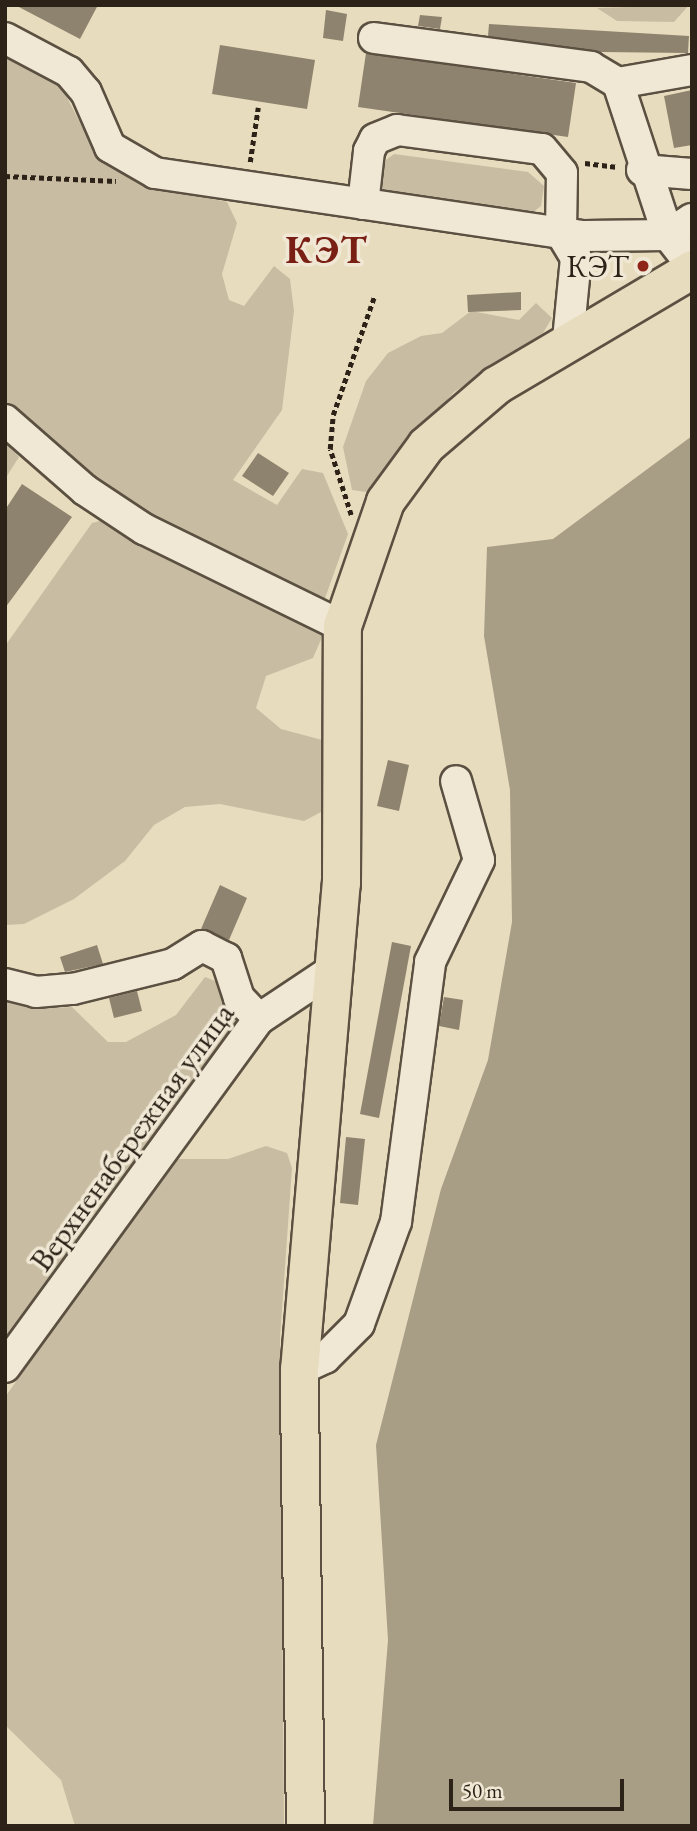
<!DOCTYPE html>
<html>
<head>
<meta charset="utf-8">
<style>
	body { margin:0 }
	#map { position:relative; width:697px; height:1831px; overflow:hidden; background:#e8dcbe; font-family:"EB Garamond",serif }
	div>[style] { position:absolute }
	.green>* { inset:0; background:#c8bca2 }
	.water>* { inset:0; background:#a89d85 }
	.building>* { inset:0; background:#8e836e }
	.path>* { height:4.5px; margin-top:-2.25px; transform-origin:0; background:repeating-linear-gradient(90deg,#2c2217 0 5px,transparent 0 8.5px) }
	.roads { filter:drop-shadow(2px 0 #5b5041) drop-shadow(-2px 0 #5b5041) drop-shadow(0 2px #5b5041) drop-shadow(0 -2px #5b5041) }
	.minor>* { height:30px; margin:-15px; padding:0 15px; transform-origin:15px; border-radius:15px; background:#f0e8d5 }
	.major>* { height:37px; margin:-18.5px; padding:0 18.5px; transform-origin:18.5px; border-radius:18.5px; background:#e8dcbe }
	.dots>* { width:19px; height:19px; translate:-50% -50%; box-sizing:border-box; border:4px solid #f0e8d5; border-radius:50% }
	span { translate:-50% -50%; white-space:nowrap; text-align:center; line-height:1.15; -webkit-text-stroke:7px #f0e8d5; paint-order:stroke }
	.poi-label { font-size:32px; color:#2c2217 }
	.right { translate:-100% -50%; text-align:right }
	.street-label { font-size:32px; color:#2c2217 }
	.district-label { font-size:38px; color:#7a1f14; font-weight:700; letter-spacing:2px }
	.frame { position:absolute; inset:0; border:7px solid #2c2217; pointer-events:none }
	.scale { position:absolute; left:449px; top:1779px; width:175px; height:32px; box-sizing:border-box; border:4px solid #2c2217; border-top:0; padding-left:9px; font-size:21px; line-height:24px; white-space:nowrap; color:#2c2217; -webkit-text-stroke:5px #f0e8d5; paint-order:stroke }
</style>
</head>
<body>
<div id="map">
	<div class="green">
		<i style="clip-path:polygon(689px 5px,674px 22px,617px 21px,597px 8px)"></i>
		<i style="clip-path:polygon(5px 52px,57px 78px,95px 152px,119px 170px,151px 186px,227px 202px,237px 223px,222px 274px,229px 300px,244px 306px,274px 266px,290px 279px,294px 311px,282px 410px,233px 480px,277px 505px,302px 469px,323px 473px,348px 534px,324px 601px,151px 518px,93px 480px,5px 403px)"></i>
		<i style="clip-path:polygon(394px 154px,528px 172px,544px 186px,541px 206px,527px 217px,381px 192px,382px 163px)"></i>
		<i style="clip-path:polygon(536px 303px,552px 318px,543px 333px,454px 392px,366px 492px,352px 490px,343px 447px,366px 381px,388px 353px,421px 336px,442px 333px,471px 311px,519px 320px)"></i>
		<i style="clip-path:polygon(5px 441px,19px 457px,5px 479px)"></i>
		<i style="clip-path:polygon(100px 521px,323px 635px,313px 658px,266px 676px,256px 708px,281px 729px,326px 741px,323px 811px,304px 821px,220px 804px,185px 807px,154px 825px,125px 861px,74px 899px,24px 924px,5px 925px,5px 646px,92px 523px)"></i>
		<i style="clip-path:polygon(205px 977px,225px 985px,237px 1026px,5px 1341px,5px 999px,31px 1009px,72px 1007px,108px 1042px,126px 1042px,176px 1015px)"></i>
		<i style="clip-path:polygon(266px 1146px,287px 1153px,292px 1168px,280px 1338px,284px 1826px,75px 1826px,61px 1780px,5px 1725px,5px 1397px,172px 1165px,179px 1159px,228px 1159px)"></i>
	</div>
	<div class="water">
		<i style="clip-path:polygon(692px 436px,692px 1826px,373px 1826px,388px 1640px,376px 1445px,441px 1189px,488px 1060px,512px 922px,510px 790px,484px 636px,487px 547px,553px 539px)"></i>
	</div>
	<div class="building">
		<i style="clip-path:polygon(15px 5px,98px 5px,80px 39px)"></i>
		<i style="clip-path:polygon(326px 10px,347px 14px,343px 41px,323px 38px)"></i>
		<i style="clip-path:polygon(420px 15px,442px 17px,440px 29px,418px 26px)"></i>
		<i style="clip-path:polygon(489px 24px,689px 36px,688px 53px,601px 52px,488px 36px)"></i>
		<i style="clip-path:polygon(220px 45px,315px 60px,307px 109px,212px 94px)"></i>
		<i style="clip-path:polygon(366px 53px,576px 83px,568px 137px,358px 107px)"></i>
		<i style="clip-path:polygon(692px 90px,692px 145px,674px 148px,664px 96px)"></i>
		<i style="clip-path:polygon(521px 292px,521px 310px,468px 312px,467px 295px)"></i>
		<i style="clip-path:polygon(258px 453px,289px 473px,273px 496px,242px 476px)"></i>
		<i style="clip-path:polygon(22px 484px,72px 517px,5px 608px,5px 510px)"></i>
		<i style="clip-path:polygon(388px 760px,409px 765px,399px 811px,377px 806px)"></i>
		<i style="clip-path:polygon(220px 885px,247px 898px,229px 940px,201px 929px)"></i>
		<i style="clip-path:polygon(392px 942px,411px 946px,379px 1118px,360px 1114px)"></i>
		<i style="clip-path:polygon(97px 945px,103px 964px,65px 972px,60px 957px)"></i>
		<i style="clip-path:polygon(137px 991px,142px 1011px,114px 1018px,109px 998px)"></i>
		<i style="clip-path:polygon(444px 997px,463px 1000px,459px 1030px,439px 1026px)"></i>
		<i style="clip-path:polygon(346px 1137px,365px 1139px,358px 1205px,340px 1203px)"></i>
	</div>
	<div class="path">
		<i style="left:250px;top:162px;width:55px;rotate:-81.6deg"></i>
		<i style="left:585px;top:163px;width:33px;rotate:7deg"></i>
		<i style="left:5px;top:176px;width:111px;rotate:2.6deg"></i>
		<i style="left:351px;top:515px;width:69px;rotate:-107.7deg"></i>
		<i style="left:330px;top:449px;width:34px;rotate:-85deg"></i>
		<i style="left:333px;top:415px;width:125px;rotate:-70.8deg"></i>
	</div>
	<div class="roads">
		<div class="minor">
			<i style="left:5px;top:38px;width:72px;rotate:28deg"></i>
			<i style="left:69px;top:72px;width:26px;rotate:50deg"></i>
			<i style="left:86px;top:92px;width:60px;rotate:66.4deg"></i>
			<i style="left:110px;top:147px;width:52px;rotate:30deg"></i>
			<i style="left:155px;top:173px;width:434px;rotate:8.4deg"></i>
			<i style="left:584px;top:236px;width:84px;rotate:-0.7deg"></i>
			<i style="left:668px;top:235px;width:29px;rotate:-34deg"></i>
			<i style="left:374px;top:38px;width:219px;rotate:7.6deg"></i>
			<i style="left:591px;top:67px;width:31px;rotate:31deg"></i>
			<i style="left:618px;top:83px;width:75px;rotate:-10deg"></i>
			<i style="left:618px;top:83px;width:160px;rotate:71.8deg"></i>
			<i style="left:668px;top:235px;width:39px;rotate:52deg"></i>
			<i style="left:642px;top:170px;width:50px;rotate:4.6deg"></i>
			<i style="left:363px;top:204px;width:53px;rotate:-83.5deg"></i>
			<i style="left:369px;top:151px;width:13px;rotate:-63deg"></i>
			<i style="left:375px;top:139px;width:24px;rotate:-22deg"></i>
			<i style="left:397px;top:130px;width:146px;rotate:7.5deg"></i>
			<i style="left:542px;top:149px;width:31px;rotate:50deg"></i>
			<i style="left:562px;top:173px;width:60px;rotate:91deg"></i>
			<i style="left:561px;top:233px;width:29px;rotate:59deg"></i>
			<i style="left:576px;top:258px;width:81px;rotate:95.6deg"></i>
			<i style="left:5px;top:420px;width:106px;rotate:41.2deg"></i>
			<i style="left:85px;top:490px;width:71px;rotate:33.5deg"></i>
			<i style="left:144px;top:529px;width:220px;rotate:26.1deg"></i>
			<i style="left:5px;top:984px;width:32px;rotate:14deg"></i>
			<i style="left:36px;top:992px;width:37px;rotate:-5deg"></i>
			<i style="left:73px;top:989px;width:103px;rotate:-14deg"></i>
			<i style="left:173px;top:964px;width:34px;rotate:-32deg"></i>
			<i style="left:202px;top:946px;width:27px;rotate:27deg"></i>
			<i style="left:226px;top:958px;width:42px;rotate:72deg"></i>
			<i style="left:239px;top:998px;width:29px;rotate:46deg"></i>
			<i style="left:5px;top:1367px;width:431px;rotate:-53.9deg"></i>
			<i style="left:259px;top:1019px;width:90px;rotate:-33.7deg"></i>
			<i style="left:299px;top:1370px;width:29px;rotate:-25deg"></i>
			<i style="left:325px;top:1358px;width:48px;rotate:-45deg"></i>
			<i style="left:359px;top:1324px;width:109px;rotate:-70.1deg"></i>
			<i style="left:396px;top:1222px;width:262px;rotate:-82.5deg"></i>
			<i style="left:430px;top:962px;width:113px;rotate:-64.3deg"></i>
			<i style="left:479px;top:860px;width:82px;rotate:-106.2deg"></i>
		</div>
		<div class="major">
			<i style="left:305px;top:1826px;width:456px;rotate:-90.8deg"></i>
			<i style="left:299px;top:1370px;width:489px;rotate:-85.1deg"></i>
			<i style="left:341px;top:883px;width:257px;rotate:-89.8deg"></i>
			<i style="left:342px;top:626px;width:132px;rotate:-71deg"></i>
			<i style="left:385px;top:501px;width:69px;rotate:-53.8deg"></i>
			<i style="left:426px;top:445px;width:92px;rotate:-40.6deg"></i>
			<i style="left:496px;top:385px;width:228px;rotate:-30.6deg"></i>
		</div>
	</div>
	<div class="dots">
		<i style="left:643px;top:266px;background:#8f2418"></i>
	</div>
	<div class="poi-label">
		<span class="right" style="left:629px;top:266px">КЭТ</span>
	</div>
	<div class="street-label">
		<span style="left:132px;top:1137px;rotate:-54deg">Верхненабережная улица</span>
	</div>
	<div class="district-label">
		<span style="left:327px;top:250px">КЭТ</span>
	</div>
	<div class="frame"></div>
	<div class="scale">50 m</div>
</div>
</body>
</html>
